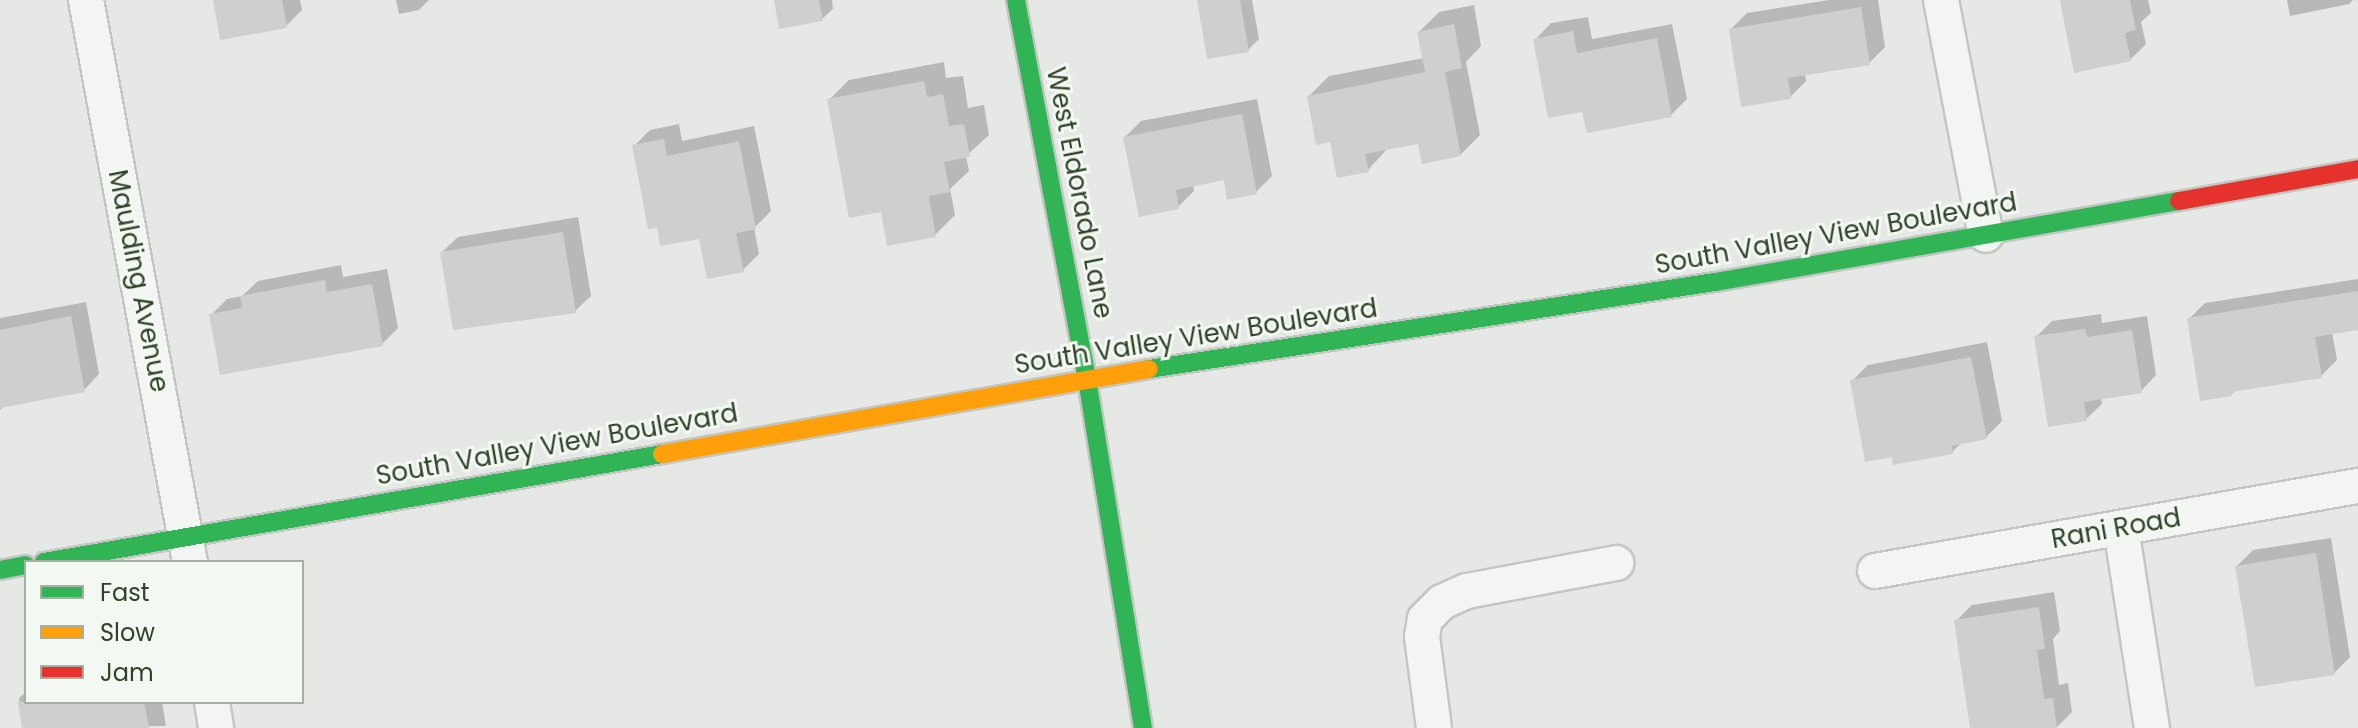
<!DOCTYPE html>
<html>
<head>
<meta charset="utf-8">
<style>
	body { margin:0 }
	#map { position:relative; width:2358px; height:728px; overflow:hidden; background:#e5e8e4; font-family:Poppins,sans-serif }
	div>[style] { position:absolute }
	.shadow>* { inset:0; background:#0003 }
	.building>* { inset:0; background:#cdd0cc }
	.roads { filter:drop-shadow(2px 0 #c3c6c2) drop-shadow(-2px 0 #c3c6c2) drop-shadow(0 2px #c3c6c2) drop-shadow(0 -2px #c3c6c2) }
	.street>* { height:34px; margin:-17px; padding:0 17px; transform-origin:17px; border-radius:17px; background:#f3f5f3 }
	.fast>* { height:18px; margin:-9px; padding:0 9px; transform-origin:9px; border-radius:9px; background:#30b455 }
	.slow>* { height:18px; margin:-9px; padding:0 9px; transform-origin:9px; border-radius:9px; background:#ff9f0a }
	.jam>* { height:18px; margin:-9px; padding:0 9px; transform-origin:9px; border-radius:9px; background:#e5322d }
	span { translate:-50% -50%; white-space:nowrap; text-align:center; line-height:1.15; -webkit-text-stroke:6px #f3f8f2; paint-order:stroke }
	.street-label { font-size:26px; color:#30422a }
	.legend { position:absolute; left:24px; top:560px; width:280px; height:144px; box-sizing:border-box; background:#f3f8f2; border:2px solid #a5afa2; margin:0; padding:10px 14px; list-style:none; font-size:24px; color:#30422a }
	.legend li { display:flex; align-items:center; gap:16px; height:40px }
	.legend b { width:40px; border:2px solid #a5afa2 }
</style>
</head>
<body>
<div id="map">
	<div class="shadow">
		<i style="clip-path:polygon(215px 0,300px 0,302px 10px,286px 26px)"></i>
		<i style="clip-path:polygon(396px 0,429px 0,419px 10px,399px 14px)"></i>
		<i style="clip-path:polygon(776px 0,832px 0,833px 9px,822px 19px)"></i>
		<i style="clip-path:polygon(1199px 0,1252px 0,1259px 39px,1248px 50px)"></i>
		<i style="clip-path:polygon(1829px 0,1878px 0,1885px 47px,1869px 63px,1805px 73px,1806px 81px,1790px 97px,1731px 29px,1747px 13px)"></i>
		<i style="clip-path:polygon(2062px 0,2148px 0,2151px 13px,2141px 22px,2146px 44px,2130px 60px)"></i>
		<i style="clip-path:polygon(2287px 0,2353px 0,2349px 4px,2290px 16px)"></i>
		<i style="clip-path:polygon(1474px 5px,1481px 46px,1466px 62px,1480px 135px,1460px 155px,1420px 141px,1388px 148px,1368px 170px,1332px 140px,1309px 96px,1329px 76px,1424px 58px,1419px 32px,1439px 12px)"></i>
		<i style="clip-path:polygon(1588px 17px,1592px 39px,1672px 24px,1687px 99px,1671px 115px,1584px 110px,1536px 39px,1551px 23px)"></i>
		<i style="clip-path:polygon(944px 62px,946px 78px,963px 76px,968px 108px,984px 105px,989px 135px,966px 156px,969px 171px,950px 189px,955px 215px,935px 235px,883px 210px,829px 100px,849px 80px)"></i>
		<i style="clip-path:polygon(1257px 99px,1272px 176px,1256px 192px,1225px 178px,1193px 184px,1194px 191px,1178px 207px,1125px 137px,1141px 121px)"></i>
		<i style="clip-path:polygon(679px 124px,682px 141px,754px 126px,771px 211px,754px 228px,759px 254px,743px 270px,700px 236px,634px 146px,650px 130px)"></i>
		<i style="clip-path:polygon(578px 217px,591px 296px,575px 311px,442px 252px,458px 237px)"></i>
		<i style="clip-path:polygon(341px 265px,343px 277px,387px 269px,398px 328px,382px 344px,211px 315px,227px 299px,242px 296px,258px 281px)"></i>
		<i style="clip-path:polygon(2358px 279px,2358px 328px,2332px 332px,2337px 360px,2321px 376px,2237px 389px,2231px 394px,2189px 319px,2205px 303px)"></i>
		<i style="clip-path:polygon(86px 302px,99px 374px,84px 390px,5px 405px,0 410px,0 318px)"></i>
		<i style="clip-path:polygon(2101px 314px,2102px 323px,2147px 316px,2156px 375px,2141px 391px,2101px 397px,2102px 404px,2086px 419px,2036px 337px,2052px 321px)"></i>
		<i style="clip-path:polygon(1987px 342px,2002px 421px,1986px 437px,1962px 442px,1952px 452px,1893px 454px,1852px 381px,1868px 365px)"></i>
		<i style="clip-path:polygon(2331px 538px,2350px 657px,2334px 673px,2237px 566px,2253px 550px)"></i>
		<i style="clip-path:polygon(2054px 592px,2060px 631px,2053px 639px,2059px 685px,2068px 683px,2072px 712px,2056px 728px,1972px 728px,1956px 621px,1972px 605px)"></i>
		<i style="clip-path:polygon(26px 692px,26px 702px,162px 702px,166px 726px,24px 728px,19px 698px)"></i>
	</div>
	<div class="building">
		<i style="clip-path:polygon(213px 0,282px 0,287px 28px,220px 40px)"></i>
		<i style="clip-path:polygon(774px 0,819px 0,823px 21px,779px 29px)"></i>
		<i style="clip-path:polygon(1197px 0,1240px 0,1249px 52px,1207px 59px)"></i>
		<i style="clip-path:polygon(2060px 0,2130px 0,2136px 30px,2125px 33px,2131px 61px,2074px 73px)"></i>
		<i style="clip-path:polygon(1861px 7px,1870px 65px,1788px 78px,1791px 99px,1741px 107px,1729px 29px)"></i>
		<i style="clip-path:polygon(1454px 24px,1462px 68px,1445px 72px,1461px 156px,1422px 164px,1418px 144px,1365px 154px,1369px 172px,1337px 178px,1330px 142px,1316px 145px,1307px 96px,1425px 72px,1417px 32px)"></i>
		<i style="clip-path:polygon(1573px 31px,1577px 53px,1657px 38px,1672px 117px,1587px 133px,1582px 112px,1548px 118px,1533px 39px)"></i>
		<i style="clip-path:polygon(924px 81px,927px 97px,943px 94px,949px 126px,964px 124px,970px 157px,944px 162px,950px 192px,929px 196px,936px 237px,887px 246px,881px 212px,849px 218px,827px 99px)"></i>
		<i style="clip-path:polygon(1242px 114px,1257px 194px,1227px 200px,1224px 180px,1176px 190px,1179px 209px,1139px 217px,1123px 137px)"></i>
		<i style="clip-path:polygon(664px 139px,667px 156px,739px 141px,756px 229px,736px 233px,744px 272px,707px 279px,699px 239px,660px 246px,657px 228px,648px 229px,632px 145px)"></i>
		<i style="clip-path:polygon(563px 232px,576px 313px,453px 330px,440px 252px)"></i>
		<i style="clip-path:polygon(325px 280px,327px 292px,372px 284px,383px 346px,220px 375px,209px 314px,242px 308px,240px 296px)"></i>
		<i style="clip-path:polygon(2358px 291px,2358px 330px,2315px 337px,2322px 378px,2231px 392px,2232px 396px,2200px 401px,2187px 318px)"></i>
		<i style="clip-path:polygon(71px 316px,85px 392px,0 408px,0 330px)"></i>
		<i style="clip-path:polygon(2085px 329px,2087px 337px,2132px 330px,2142px 393px,2084px 402px,2087px 421px,2048px 427px,2034px 336px)"></i>
		<i style="clip-path:polygon(1971px 357px,1987px 439px,1952px 446px,1953px 454px,1893px 465px,1892px 457px,1865px 462px,1850px 380px)"></i>
		<i style="clip-path:polygon(2316px 553px,2335px 675px,2255px 687px,2235px 566px)"></i>
		<i style="clip-path:polygon(2039px 607px,2045px 649px,2037px 650px,2044px 699px,2053px 698px,2057px 728px,1970px 728px,1954px 620px)"></i>
		<i style="clip-path:polygon(18px 702px,144px 702px,149px 728px,22px 728px)"></i>
	</div>
	<div class="roads">
		<div class="street">
			<i style="left:86px;top:0;width:572px;rotate:79.52deg"></i>
			<i style="left:1941px;top:0;width:239px;rotate:79.2deg"></i>
			<i style="left:2121px;top:528px;width:202px;rotate:81.2deg"></i>
			<i style="left:1875px;top:571px;width:490px;rotate:-10deg"></i>
			<i style="left:212px;top:702px;width:26px;rotate:81deg"></i>
			<i style="left:1434px;top:728px;width:92px;rotate:-97.5deg"></i>
			<i style="left:1422px;top:637px;width:18px;rotate:-81deg"></i>
			<i style="left:1425px;top:619px;width:24px;rotate:-45deg"></i>
			<i style="left:1442px;top:602px;width:27px;rotate:-24deg"></i>
			<i style="left:1467px;top:591px;width:152px;rotate:-10.6deg"></i>
		</div>
		<div class="fast">
			<i style="left:1016px;top:0;width:386px;rotate:79.4deg"></i>
			<i style="left:1087px;top:379px;width:353px;rotate:80.9deg"></i>
			<i style="left:1149px;top:369px;width:573px;rotate:-8.74deg"></i>
			<i style="left:1715px;top:282px;width:471px;rotate:-9.9deg"></i>
			<i style="left:44px;top:562px;width:627px;rotate:-9.91deg"></i>
			<i style="left:0;top:570px;width:26px;rotate:-11deg"></i>
		</div>
		<div class="slow">
			<i style="left:662px;top:454px;width:494px;rotate:-9.9deg"></i>
		</div>
		<div class="jam">
			<i style="left:2179px;top:201px;width:182px;rotate:-10.1deg"></i>
		</div>
	</div>
	<div class="street-label">
		<span style="left:1079px;top:193px;rotate:79deg">West Eldorado Lane</span>
		<span style="left:1836px;top:234px;rotate:-10deg">South Valley View Boulevard</span>
		<span style="left:138px;top:281px;rotate:79deg">Maulding Avenue</span>
		<span style="left:1196px;top:337px;rotate:-9deg">South Valley View Boulevard</span>
		<span style="left:557px;top:445px;rotate:-10deg">South Valley View Boulevard</span>
		<span style="left:2116px;top:529px;rotate:-10deg">Rani Road</span>
	</div>
	<ul class="legend">
	<li><b style="height:10px;background:#30b455"></b>Fast</li>
	<li><b style="height:10px;background:#ff9f0a"></b>Slow</li>
	<li><b style="height:10px;background:#e5322d"></b>Jam</li>
	</ul>
</div>
</body>
</html>
